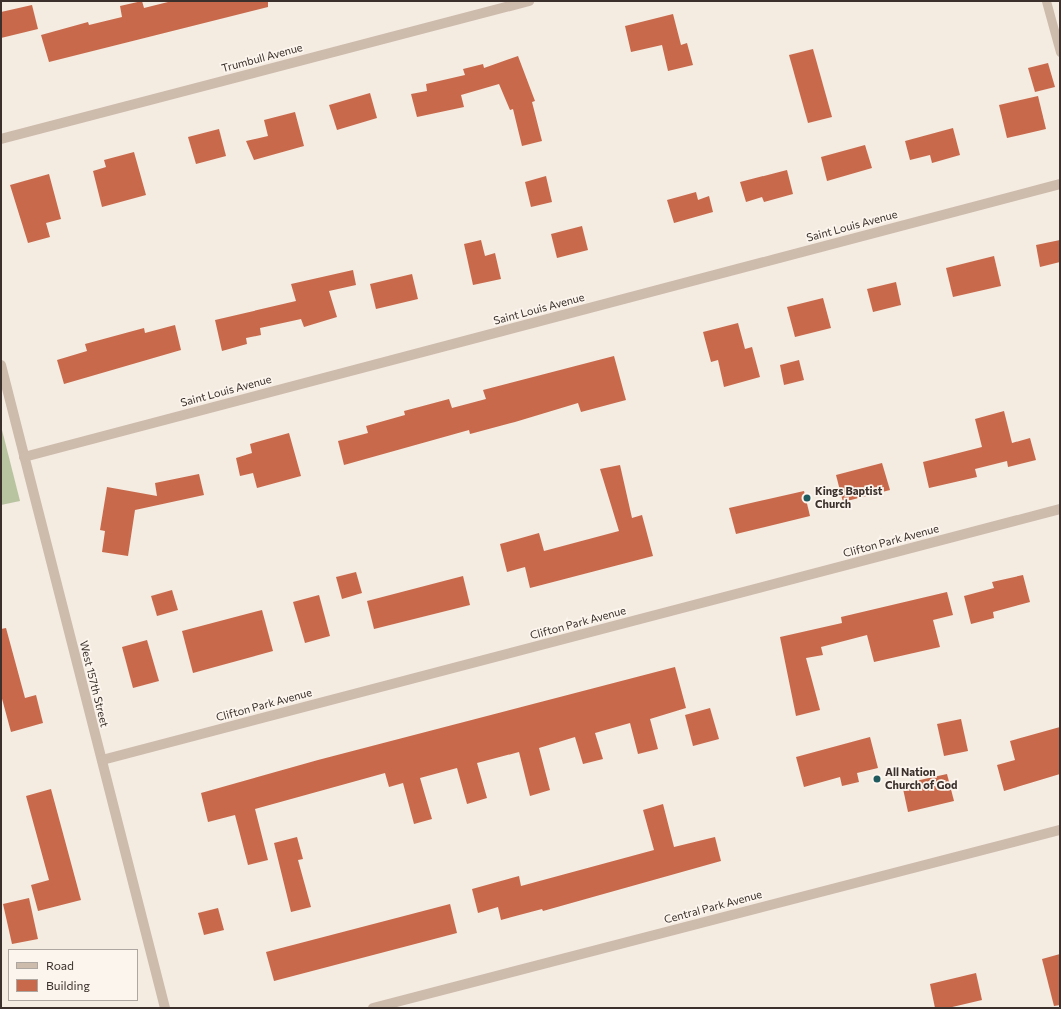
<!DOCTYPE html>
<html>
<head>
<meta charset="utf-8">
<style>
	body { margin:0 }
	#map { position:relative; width:1061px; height:1009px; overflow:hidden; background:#f4ebe1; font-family:Commissioner,sans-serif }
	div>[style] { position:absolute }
	.green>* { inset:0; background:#b8c4a0 }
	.building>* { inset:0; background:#c8694b }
	.service>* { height:9px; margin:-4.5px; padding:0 4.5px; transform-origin:4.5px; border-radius:4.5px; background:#cdbbac }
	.minor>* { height:10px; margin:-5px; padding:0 5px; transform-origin:5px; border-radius:5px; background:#cdbbac }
	.dots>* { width:11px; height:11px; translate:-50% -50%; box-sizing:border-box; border:2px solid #fbf5ee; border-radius:50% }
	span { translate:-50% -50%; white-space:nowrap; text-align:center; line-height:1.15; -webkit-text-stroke:3.5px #fbf5ee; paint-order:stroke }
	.street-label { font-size:11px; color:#3b302b }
	.poi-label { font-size:11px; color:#3b302b; font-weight:700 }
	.left { translate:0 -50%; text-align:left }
	.frame { position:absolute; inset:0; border:2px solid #3b302b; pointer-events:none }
	.legend { position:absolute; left:8px; top:949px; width:130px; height:52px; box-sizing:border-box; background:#fbf5ee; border:1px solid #aea6a0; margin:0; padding:5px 7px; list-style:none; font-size:12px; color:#3b302b }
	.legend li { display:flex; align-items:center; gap:8px; height:20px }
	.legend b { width:20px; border:1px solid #aea6a0 }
</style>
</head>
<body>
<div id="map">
	<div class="green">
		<i style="clip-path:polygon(1px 426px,20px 501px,1px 505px)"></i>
	</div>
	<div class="building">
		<i style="clip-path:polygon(142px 1px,144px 8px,172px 1px,268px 1px,268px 7px,49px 62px,41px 35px,88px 22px,89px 25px,122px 17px,120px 6px)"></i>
		<i style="clip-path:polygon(32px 5px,38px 29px,1px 38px,1px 12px)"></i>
		<i style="clip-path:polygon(673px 14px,681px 45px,687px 43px,693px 65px,668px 71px,662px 45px,631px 52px,625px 26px)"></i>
		<i style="clip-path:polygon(813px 49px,832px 117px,808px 123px,789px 55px)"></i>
		<i style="clip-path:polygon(518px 56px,535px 101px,532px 102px,542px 141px,522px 146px,513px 109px,510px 110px,499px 84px,461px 95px,464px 107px,417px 117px,411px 94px,427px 91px,426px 84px,465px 75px,463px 69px,483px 64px,484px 68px)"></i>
		<i style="clip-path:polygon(1048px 63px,1055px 87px,1035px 92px,1028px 68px)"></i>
		<i style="clip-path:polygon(370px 93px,377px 118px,337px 130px,329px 105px)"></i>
		<i style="clip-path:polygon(1038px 96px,1046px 129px,1007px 138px,999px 105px)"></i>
		<i style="clip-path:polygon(295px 112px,304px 146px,254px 160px,246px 141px,268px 136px,264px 120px)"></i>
		<i style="clip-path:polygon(953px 128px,960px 155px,932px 163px,930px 155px,910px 160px,905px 141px)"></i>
		<i style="clip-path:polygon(219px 129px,226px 156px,196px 164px,188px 137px)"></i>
		<i style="clip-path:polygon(865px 145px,872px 168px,827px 181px,821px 157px)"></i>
		<i style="clip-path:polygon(134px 152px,146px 195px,102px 207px,93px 171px,106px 167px,104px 160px)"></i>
		<i style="clip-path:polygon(787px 170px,793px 194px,764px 202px,762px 197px,746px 202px,740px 182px)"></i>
		<i style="clip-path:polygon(49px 174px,61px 219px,46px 223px,50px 237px,28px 243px,10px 185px)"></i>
		<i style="clip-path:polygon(546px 176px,552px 202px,531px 207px,525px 182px)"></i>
		<i style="clip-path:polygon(696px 192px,698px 200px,709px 196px,713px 212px,674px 223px,667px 200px)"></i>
		<i style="clip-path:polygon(582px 226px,588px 250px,557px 258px,551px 234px)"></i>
		<i style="clip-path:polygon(481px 240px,485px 256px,495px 253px,501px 279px,473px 285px,464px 244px)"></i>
		<i style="clip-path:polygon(1060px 240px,1060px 262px,1040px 267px,1036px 245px)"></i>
		<i style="clip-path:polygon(994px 256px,1001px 286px,953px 297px,946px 268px)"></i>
		<i style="clip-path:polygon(353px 270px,356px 285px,329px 291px,337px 317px,304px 327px,301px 319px,260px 328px,261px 335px,246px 338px,247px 344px,222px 351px,215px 320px,296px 301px,291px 284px)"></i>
		<i style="clip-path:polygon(412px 274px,418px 299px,376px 309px,370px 284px)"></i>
		<i style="clip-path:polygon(896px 282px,901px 305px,873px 312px,867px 289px)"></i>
		<i style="clip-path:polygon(823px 298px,831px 328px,795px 337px,787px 307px)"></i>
		<i style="clip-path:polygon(738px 323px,745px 349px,752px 347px,760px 377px,724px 387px,718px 360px,711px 362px,703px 332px)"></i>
		<i style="clip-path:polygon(175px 325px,181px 350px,64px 384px,57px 360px,87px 351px,85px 344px,144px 328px,145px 333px)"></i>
		<i style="clip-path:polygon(614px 356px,626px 400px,581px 412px,578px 403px,515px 422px,470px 434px,469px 430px,344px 465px,338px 441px,368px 433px,366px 426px,405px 415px,404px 411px,449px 399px,452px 408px,486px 399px,483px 390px)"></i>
		<i style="clip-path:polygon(799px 360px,804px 380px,784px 385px,780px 365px)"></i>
		<i style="clip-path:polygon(1004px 411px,1012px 443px,1030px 438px,1036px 460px,1008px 467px,1007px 461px,975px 469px,977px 477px,929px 488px,923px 462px,982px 447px,975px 419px)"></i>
		<i style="clip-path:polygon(289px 433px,301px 476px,257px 488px,253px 473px,240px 476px,236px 458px,252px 453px,250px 444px)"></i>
		<i style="clip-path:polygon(882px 463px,890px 490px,843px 502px,836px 475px)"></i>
		<i style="clip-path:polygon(620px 465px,632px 518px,642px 515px,653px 556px,530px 588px,525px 567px,507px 572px,500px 544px,539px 533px,544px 551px,619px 531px,600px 469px)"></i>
		<i style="clip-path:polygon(199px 474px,204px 495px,135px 510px,128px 556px,102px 552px,105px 531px,100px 530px,107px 487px,157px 496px,155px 483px)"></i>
		<i style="clip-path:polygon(804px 491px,810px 516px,736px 534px,729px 508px)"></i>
		<i style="clip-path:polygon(356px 572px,362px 593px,342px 599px,336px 577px)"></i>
		<i style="clip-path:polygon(1023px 575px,1030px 602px,993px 612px,994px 618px,971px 624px,964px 596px,994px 588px,992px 582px)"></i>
		<i style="clip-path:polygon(463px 576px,470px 605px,374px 629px,367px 601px)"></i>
		<i style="clip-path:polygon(172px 590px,178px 610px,157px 616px,151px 596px)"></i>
		<i style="clip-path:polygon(947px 592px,953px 615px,933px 620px,940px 647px,874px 662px,867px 635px,821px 647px,823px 655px,806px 658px,820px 710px,796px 716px,780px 637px,842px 623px,841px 617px)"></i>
		<i style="clip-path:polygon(319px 595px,330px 636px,305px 643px,293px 602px)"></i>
		<i style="clip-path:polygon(262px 610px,273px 651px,193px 673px,182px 631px)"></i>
		<i style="clip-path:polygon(6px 628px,25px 698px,36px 695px,43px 723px,11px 732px,1px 695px,1px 629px)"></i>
		<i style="clip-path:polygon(147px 640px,159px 681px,133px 688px,122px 647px)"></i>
		<i style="clip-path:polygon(675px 667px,686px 708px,650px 719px,658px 749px,638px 754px,630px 723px,595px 733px,603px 759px,583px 764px,575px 737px,539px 748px,550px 790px,530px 796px,519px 752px,477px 763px,487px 798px,467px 804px,457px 768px,420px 778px,432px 819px,414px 824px,403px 783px,389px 787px,385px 773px,255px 809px,268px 860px,248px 865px,235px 815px,208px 822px,201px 793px,318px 760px)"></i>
		<i style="clip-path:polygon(710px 708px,719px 739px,693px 746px,685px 715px)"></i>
		<i style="clip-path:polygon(961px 719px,968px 751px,944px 756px,937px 724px)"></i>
		<i style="clip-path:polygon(1060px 727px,1060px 774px,1004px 791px,997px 765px,1015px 760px,1010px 741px)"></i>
		<i style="clip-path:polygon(870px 737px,878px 768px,857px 773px,859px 782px,842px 786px,840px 777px,804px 787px,796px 757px)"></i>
		<i style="clip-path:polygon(947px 774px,954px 801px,908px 812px,902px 784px)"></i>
		<i style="clip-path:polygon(51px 789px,81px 900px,38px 911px,31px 885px,49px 880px,26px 796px)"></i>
		<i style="clip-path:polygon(663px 804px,674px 847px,715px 837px,721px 861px,543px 911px,542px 909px,501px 920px,498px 907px,478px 913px,472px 889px,519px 876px,521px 886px,654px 850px,643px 810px)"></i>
		<i style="clip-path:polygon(297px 837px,303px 859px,298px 860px,311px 907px,291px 912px,274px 843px)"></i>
		<i style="clip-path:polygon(29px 898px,38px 939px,12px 944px,3px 904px)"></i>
		<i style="clip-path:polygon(450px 904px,457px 933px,274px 981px,266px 952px)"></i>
		<i style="clip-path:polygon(218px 908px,224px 930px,204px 935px,198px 913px)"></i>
		<i style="clip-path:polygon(1060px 954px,1060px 1005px,1054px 1006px,1042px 959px)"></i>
		<i style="clip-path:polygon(976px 973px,982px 1000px,948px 1008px,935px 1008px,930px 984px)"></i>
	</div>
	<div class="service">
		<i style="left:1046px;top:1px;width:53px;rotate:74.6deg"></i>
	</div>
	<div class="minor">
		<i style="left:1px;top:139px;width:546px;rotate:-14.65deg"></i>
		<i style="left:1px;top:365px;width:664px;rotate:75.69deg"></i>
		<i style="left:24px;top:457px;width:1071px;rotate:-14.76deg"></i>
		<i style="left:102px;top:760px;width:990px;rotate:-14.68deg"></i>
		<i style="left:373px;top:1008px;width:710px;rotate:-14.53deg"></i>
	</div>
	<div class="dots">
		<i style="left:807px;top:498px;background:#1f5a5e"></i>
		<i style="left:877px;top:779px;background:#1f5a5e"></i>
	</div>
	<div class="street-label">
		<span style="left:262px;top:58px;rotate:-15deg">Trumbull Avenue</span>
		<span style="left:852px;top:226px;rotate:-15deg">Saint Louis Avenue</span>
		<span style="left:539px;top:309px;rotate:-15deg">Saint Louis Avenue</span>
		<span style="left:226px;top:391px;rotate:-15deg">Saint Louis Avenue</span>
		<span style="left:891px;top:541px;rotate:-15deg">Clifton Park Avenue</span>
		<span style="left:578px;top:623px;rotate:-15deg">Clifton Park Avenue</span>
		<span style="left:94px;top:684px;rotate:76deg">West 157th Street</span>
		<span style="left:264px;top:705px;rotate:-15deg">Clifton Park Avenue</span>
		<span style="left:713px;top:907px;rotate:-15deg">Central Park Avenue</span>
	</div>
	<div class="poi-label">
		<span class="left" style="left:815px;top:498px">Kings Baptist<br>Church</span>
		<span class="left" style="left:885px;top:779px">All Nation<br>Church of God</span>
	</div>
	<div class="frame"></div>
	<ul class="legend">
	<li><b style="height:5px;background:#cdbbac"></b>Road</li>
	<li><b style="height:11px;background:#c8694b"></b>Building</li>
	</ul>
</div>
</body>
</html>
